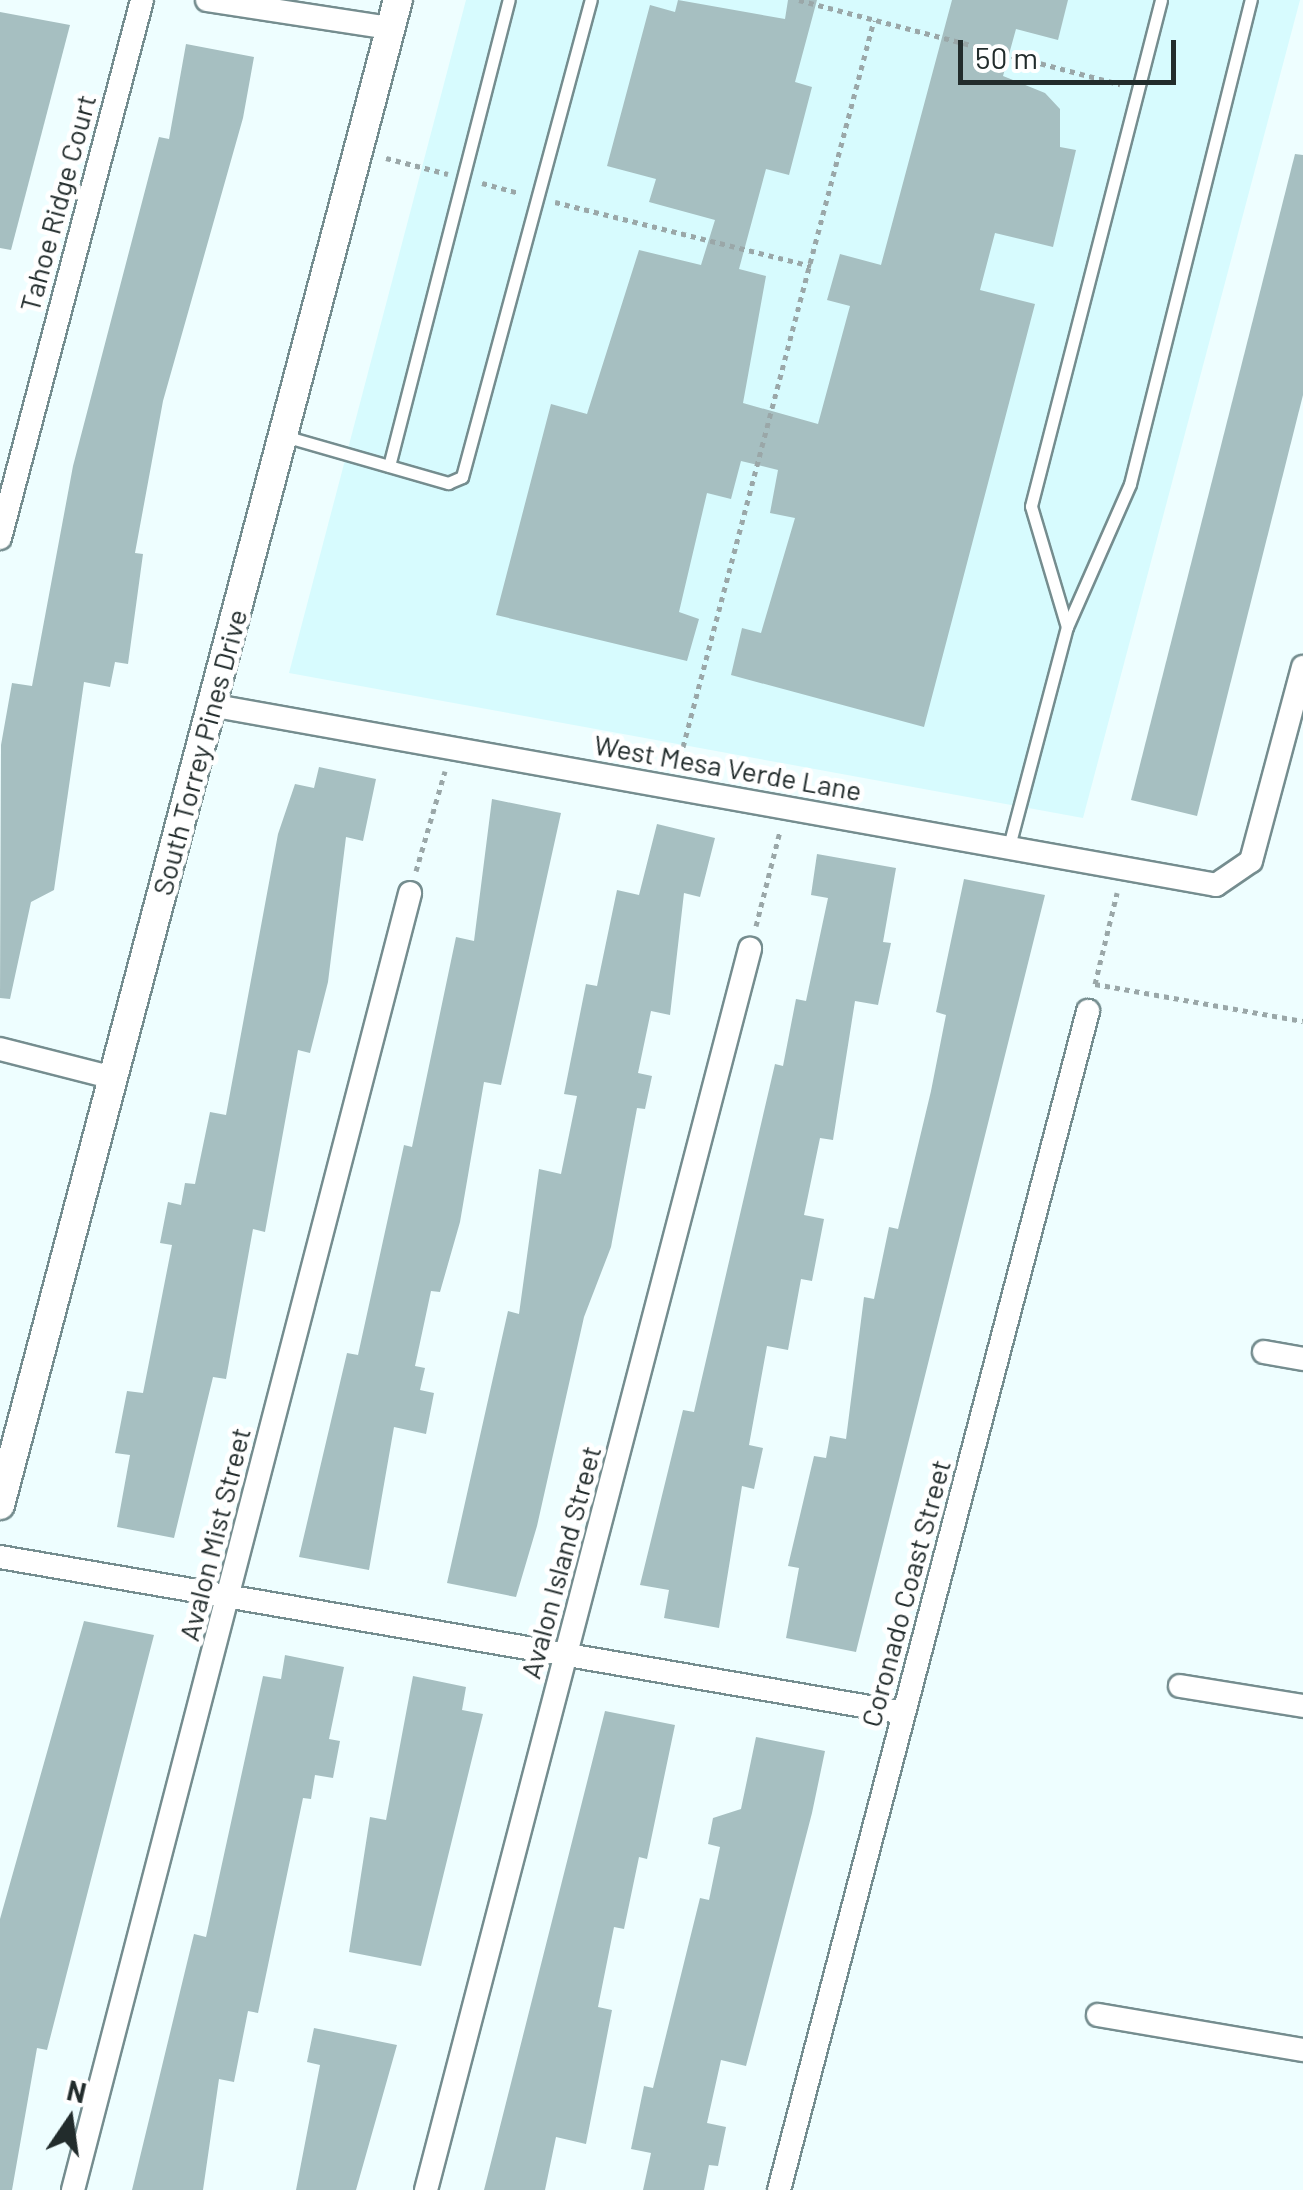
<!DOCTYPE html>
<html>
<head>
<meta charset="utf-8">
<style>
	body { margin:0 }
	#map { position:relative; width:1303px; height:2190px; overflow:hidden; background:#eefeff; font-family:Barlow,sans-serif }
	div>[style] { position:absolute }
	.built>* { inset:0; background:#d7fbfe }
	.building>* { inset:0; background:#a6bfc1 }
	.path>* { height:5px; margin-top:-2.5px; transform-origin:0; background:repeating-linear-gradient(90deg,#9aa7a8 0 5px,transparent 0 10px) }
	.roads { filter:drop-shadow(2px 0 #758d8f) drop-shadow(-2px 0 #758d8f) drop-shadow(0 2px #758d8f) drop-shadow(0 -2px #758d8f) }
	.service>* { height:11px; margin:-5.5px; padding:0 5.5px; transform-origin:5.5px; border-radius:5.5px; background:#fff }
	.minor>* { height:22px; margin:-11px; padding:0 11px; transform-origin:11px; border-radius:11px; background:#fff }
	.tertiary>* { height:28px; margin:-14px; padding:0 14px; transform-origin:14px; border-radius:14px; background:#fff }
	span { translate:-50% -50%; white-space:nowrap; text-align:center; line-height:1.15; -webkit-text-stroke:10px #fff; paint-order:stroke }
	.street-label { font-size:28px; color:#222c2c }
	.north { position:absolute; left:20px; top:2070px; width:100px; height:100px; -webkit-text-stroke:8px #fff; paint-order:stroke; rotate:13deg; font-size:28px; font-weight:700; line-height:40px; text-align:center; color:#222c2c }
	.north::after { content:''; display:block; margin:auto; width:35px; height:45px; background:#222c2c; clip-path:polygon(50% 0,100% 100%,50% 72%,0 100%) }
	.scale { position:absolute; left:958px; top:40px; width:218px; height:45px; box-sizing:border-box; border:5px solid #222c2c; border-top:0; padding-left:12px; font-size:30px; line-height:35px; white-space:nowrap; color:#222c2c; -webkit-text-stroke:8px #fff; paint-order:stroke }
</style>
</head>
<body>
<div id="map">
	<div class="built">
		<i style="clip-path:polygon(466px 0,1300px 0,1083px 818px,289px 673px)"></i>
	</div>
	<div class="building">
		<i style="clip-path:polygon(678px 0,785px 19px,788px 0,817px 0,795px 82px,812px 87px,789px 175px,766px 169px,739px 269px,766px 276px,743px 403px,818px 424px,850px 306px,827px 300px,840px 254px,881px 265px,952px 0,1068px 0,1058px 40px,1016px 29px,1003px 76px,1045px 93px,1060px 109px,1060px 147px,1076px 150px,1053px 247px,995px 233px,980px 290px,1035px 304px,924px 727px,731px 675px,742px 628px,761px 633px,795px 518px,770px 513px,778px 470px,741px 461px,731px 499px,707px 493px,679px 612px,699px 619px,687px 661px,496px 615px,551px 404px,587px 414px,639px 250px,701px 265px,715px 220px,649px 202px,656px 179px,607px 166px,650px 5px,675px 12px)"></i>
		<i style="clip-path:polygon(0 12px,70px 25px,11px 250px,0 248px)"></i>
		<i style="clip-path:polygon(186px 44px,254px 57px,243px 118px,163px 401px,135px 553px,143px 554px,128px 664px,115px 662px,110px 687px,84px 682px,54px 890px,31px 902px,10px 999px,0 998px,1px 745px,12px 683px,32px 686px,73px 466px,159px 137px,169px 139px)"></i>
		<i style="clip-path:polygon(1295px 154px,1303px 155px,1303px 395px,1197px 816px,1131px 800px)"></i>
		<i style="clip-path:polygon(319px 767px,376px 779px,363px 841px,346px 837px,328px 982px,310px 1053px,298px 1050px,265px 1232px,253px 1229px,226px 1379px,213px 1377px,174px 1538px,117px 1527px,130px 1455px,115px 1453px,127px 1391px,143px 1393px,172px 1245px,160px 1243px,168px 1202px,181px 1205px,185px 1183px,195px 1184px,210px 1112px,226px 1115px,278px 834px,295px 784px,314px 788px)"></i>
		<i style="clip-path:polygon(492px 799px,561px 813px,501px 1085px,484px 1082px,460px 1222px,440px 1292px,431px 1291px,415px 1366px,425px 1368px,420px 1390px,434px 1393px,426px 1434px,394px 1427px,369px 1570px,299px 1557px,347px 1353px,358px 1355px,404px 1145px,412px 1147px,456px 937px,474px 941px)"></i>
		<i style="clip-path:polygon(657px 824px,715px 838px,700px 897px,684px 893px,670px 1015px,651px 1011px,638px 1073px,652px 1076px,645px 1109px,637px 1108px,611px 1247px,584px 1317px,537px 1526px,516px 1597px,447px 1583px,508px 1311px,519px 1314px,539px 1169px,561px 1174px,577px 1096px,564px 1094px,586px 984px,597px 986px,617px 890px,639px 895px)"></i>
		<i style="clip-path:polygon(817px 854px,896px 868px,883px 942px,891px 943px,878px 1005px,855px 1001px,833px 1140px,820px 1138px,804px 1215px,824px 1219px,812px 1281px,801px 1279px,788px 1350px,767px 1346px,749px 1445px,763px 1448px,754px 1489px,742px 1486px,719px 1628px,664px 1618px,669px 1590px,640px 1585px,683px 1410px,694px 1412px,775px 1064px,783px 1066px,796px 999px,806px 1001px,828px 898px,811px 895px)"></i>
		<i style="clip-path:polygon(964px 879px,1045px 895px,856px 1652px,786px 1638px,799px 1568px,788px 1566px,814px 1456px,826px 1458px,830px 1436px,846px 1439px,864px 1297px,874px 1299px,889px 1227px,898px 1229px,931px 1091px,946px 1015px,936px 1012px)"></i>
		<i style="clip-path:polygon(84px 1621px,154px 1635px,47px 2050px,37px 2048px,12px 2190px,0 2190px,0 1919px)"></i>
		<i style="clip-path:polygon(285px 1655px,344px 1667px,329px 1739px,340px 1741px,333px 1778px,315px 1775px,311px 1799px,303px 1798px,258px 2013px,248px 2011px,234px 2082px,219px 2079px,203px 2190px,132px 2190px,194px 1934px,206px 1937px,263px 1676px,281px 1679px)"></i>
		<i style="clip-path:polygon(413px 1676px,466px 1687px,462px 1710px,483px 1714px,421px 1966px,349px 1952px,370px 1817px,386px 1820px)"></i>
		<i style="clip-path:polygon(605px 1711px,675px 1725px,647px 1859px,639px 1857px,624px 1929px,614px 1927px,598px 2007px,612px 2010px,586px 2144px,556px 2137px,545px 2190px,484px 2190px)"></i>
		<i style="clip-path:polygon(756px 1737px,825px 1751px,812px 1813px,746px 2066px,721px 2060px,707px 2123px,726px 2127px,718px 2166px,709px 2165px,704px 2190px,643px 2190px,651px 2153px,631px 2149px,644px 2086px,653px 2088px,700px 1898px,709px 1900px,720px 1847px,708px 1844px,713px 1818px,741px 1809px)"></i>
		<i style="clip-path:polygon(314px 2028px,397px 2045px,356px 2190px,296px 2190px,320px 2065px,307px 2062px)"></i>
	</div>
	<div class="path">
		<i style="left:799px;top:0;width:332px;rotate:14.7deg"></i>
		<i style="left:386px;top:158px;width:64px;rotate:14.5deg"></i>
		<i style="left:482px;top:183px;width:39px;rotate:15deg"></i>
		<i style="left:555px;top:202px;width:264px;rotate:14deg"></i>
		<i style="left:678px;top:766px;width:771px;rotate:-75.28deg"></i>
		<i style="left:416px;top:871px;width:104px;rotate:-73.8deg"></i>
		<i style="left:756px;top:926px;width:98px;rotate:-75.8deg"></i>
		<i style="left:1095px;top:984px;width:211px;rotate:10.1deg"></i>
		<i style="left:1095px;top:984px;width:94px;rotate:-76.4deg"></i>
	</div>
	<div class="roads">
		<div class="service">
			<i style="left:284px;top:436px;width:171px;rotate:16deg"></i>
			<i style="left:448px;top:483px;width:15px;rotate:-23deg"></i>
			<i style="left:462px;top:477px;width:494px;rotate:-74.9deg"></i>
			<i style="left:389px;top:466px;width:481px;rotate:-75.6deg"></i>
			<i style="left:1067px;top:627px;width:126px;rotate:-106.6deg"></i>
			<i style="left:1031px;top:506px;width:522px;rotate:-75.59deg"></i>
			<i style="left:1009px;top:846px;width:227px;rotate:-75.2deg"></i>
			<i style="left:1067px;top:627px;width:156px;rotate:-66.2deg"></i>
			<i style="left:1130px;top:484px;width:499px;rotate:-76deg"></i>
		</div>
		<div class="minor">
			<i style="left:207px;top:0;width:186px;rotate:8.7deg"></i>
			<i style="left:0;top:538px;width:556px;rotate:-75.21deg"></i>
			<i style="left:210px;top:705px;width:1022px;rotate:10.14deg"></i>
			<i style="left:1216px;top:885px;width:42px;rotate:-34.4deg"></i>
			<i style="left:1251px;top:861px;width:201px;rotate:-75deg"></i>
			<i style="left:0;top:1049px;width:118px;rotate:14.3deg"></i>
			<i style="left:1264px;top:1352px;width:40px;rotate:10deg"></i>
			<i style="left:0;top:1557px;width:917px;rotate:9.79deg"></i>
			<i style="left:1180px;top:1686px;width:125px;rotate:9.2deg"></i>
			<i style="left:1098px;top:2015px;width:208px;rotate:9.7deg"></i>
			<i style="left:73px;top:2190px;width:1340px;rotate:-75.43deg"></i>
			<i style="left:426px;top:2190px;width:1283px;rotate:-75.37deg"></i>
			<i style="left:779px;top:2190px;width:1219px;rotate:-75.31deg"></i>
		</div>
		<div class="tertiary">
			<i style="left:0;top:1505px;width:1557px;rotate:-75.19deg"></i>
		</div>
	</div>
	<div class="street-label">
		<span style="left:57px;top:203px;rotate:-75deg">Tahoe Ridge Court</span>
		<span style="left:199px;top:752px;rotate:-75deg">South Torrey Pines Drive</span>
		<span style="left:728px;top:767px;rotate:10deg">West Mesa Verde Lane</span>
		<span style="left:214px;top:1534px;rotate:-76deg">Avalon Mist Street</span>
		<span style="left:560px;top:1562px;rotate:-75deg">Avalon Island Street</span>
		<span style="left:905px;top:1593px;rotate:-75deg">Coronado Coast Street</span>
	</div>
	<div class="north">N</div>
	<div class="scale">50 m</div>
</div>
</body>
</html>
